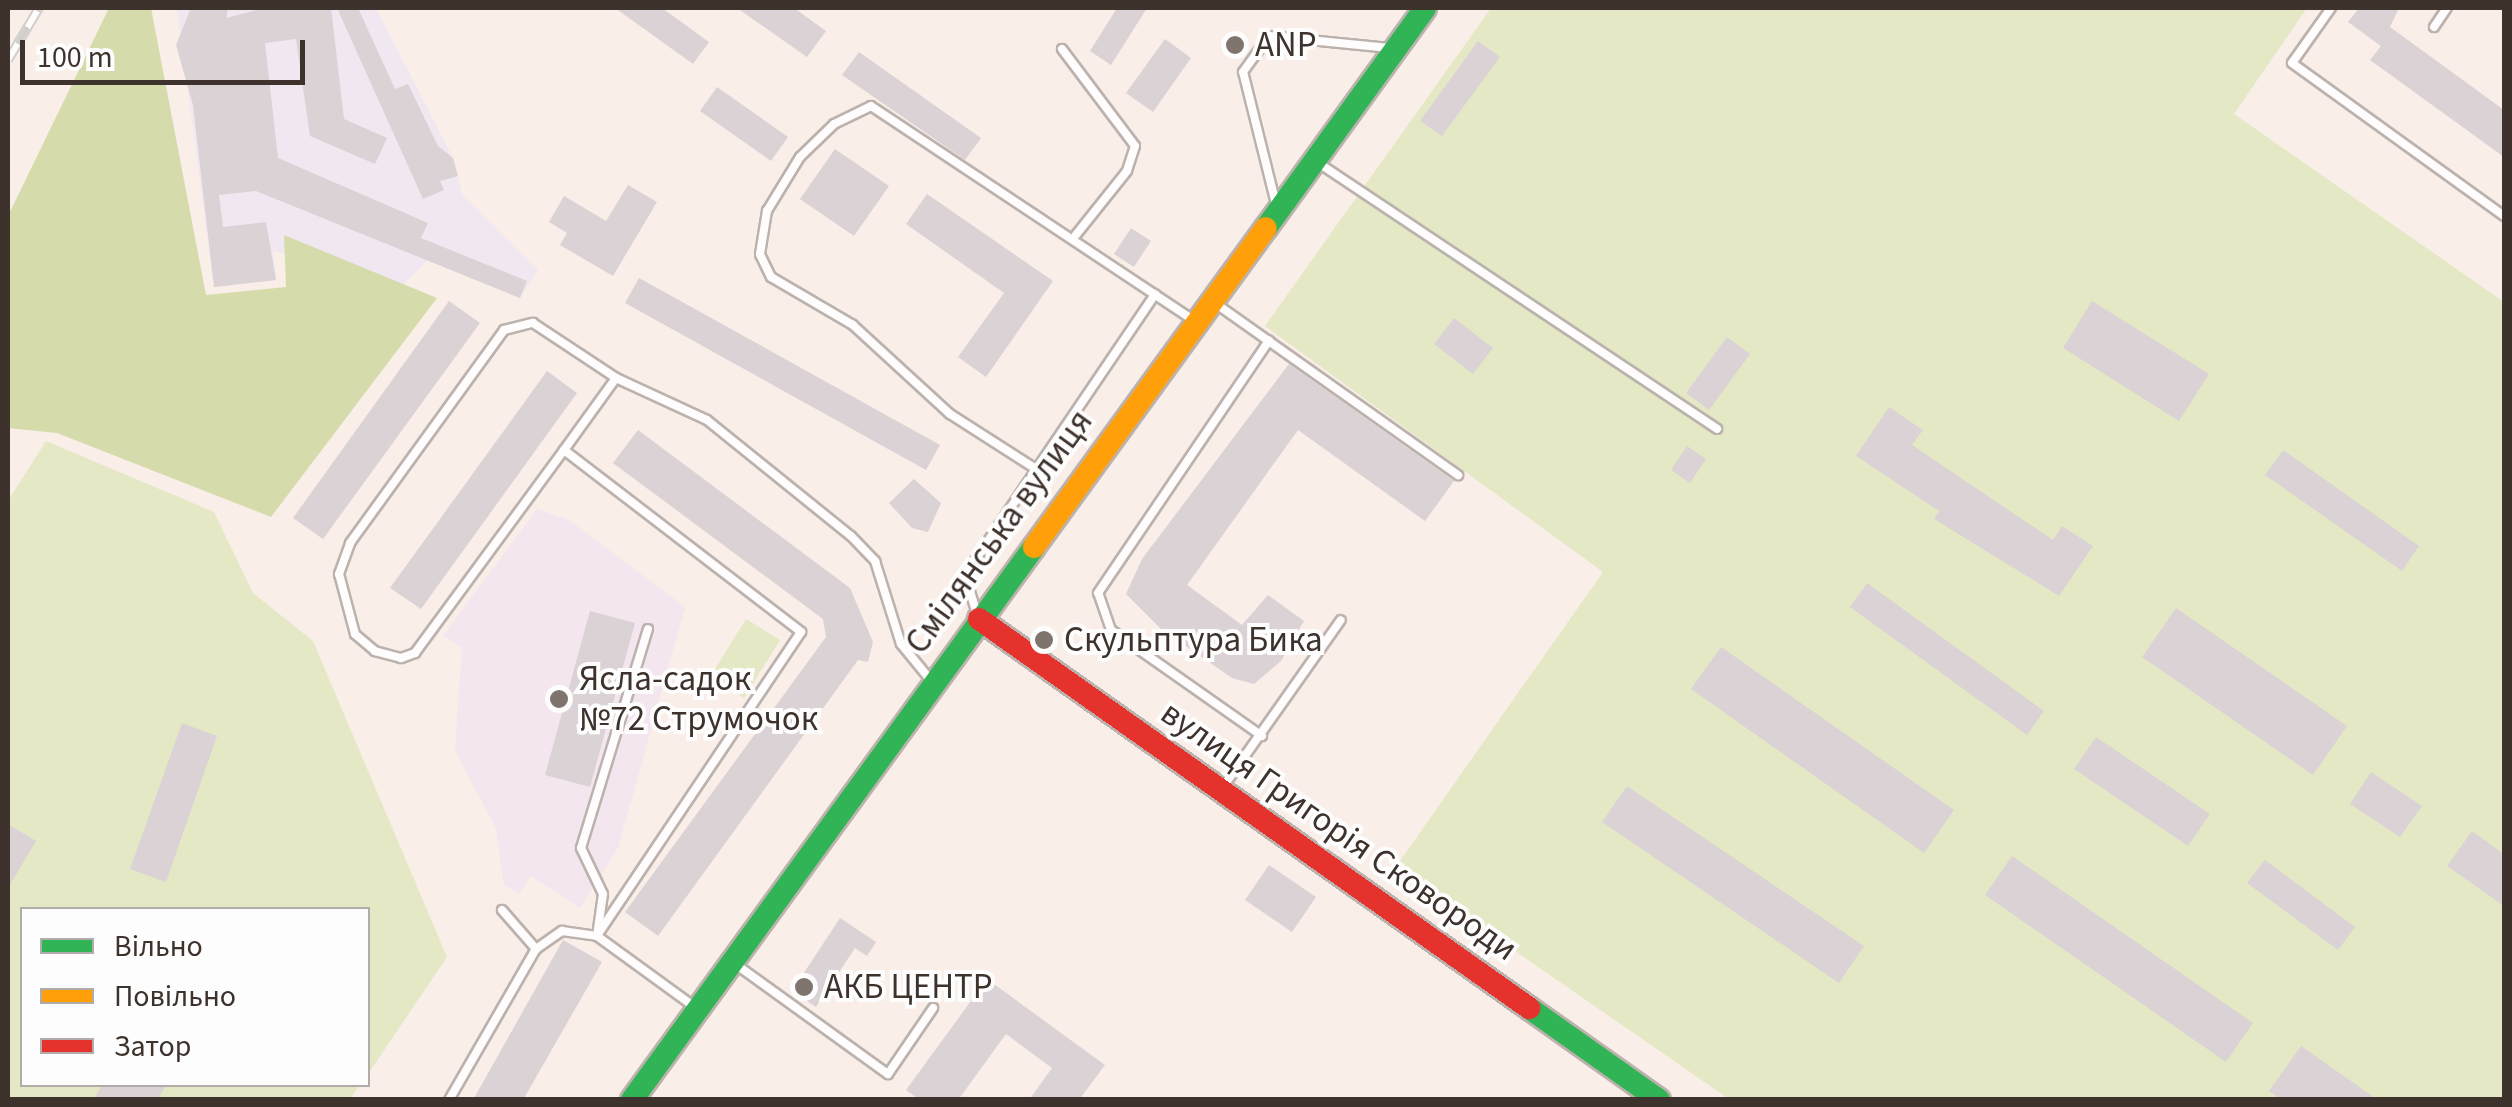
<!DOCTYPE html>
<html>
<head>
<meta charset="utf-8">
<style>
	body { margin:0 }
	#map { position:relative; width:2512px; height:1107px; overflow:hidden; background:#f9eee8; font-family:"Source Sans 3",sans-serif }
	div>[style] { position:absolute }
	.industrial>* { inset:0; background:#f1e7f0 }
	.education>* { inset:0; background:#f4e6ee }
	.green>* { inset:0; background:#e5e8c5 }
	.forest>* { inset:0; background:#d6dbac }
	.building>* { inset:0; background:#dad2d5 }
	.roads { filter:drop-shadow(2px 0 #bcb2ad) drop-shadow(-2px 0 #bcb2ad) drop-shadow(0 2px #bcb2ad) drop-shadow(0 -2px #bcb2ad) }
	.lane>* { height:8px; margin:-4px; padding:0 4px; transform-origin:4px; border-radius:4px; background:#fefcfc }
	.fast>* { height:22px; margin:-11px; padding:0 11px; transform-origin:11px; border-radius:11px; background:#30b455 }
	.slow>* { height:22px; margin:-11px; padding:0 11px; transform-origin:11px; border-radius:11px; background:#ff9f0a }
	.jam>* { height:22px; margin:-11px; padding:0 11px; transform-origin:11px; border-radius:11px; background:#e5322d }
	.rail>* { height:10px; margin-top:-5px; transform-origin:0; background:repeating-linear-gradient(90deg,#fdfdfd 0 19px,#d1cecc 0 38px); box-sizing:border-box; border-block:2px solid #d1cecc }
	.dots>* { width:28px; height:28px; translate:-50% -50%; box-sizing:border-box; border:5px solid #fdfdfd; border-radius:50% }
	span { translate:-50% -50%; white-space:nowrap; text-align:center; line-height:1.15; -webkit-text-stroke:8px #fdfdfd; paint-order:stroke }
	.poi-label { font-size:35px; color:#3e322c }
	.left { translate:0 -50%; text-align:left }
	.street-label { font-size:35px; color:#3e322c }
	.frame { position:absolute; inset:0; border:10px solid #3e322c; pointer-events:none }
	.legend { position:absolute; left:20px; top:907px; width:350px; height:180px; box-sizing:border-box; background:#fdfdfd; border:2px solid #b1aca9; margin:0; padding:12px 18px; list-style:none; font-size:30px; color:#3e322c }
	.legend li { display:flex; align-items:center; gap:20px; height:50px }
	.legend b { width:50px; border:2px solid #b1aca9 }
	.scale { position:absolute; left:20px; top:40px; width:285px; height:45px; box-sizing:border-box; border:5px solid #3e322c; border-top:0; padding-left:12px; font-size:30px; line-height:35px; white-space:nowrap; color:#3e322c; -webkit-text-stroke:8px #fdfdfd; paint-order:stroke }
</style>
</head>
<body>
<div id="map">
	<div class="industrial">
		<i style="clip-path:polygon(177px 8px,376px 8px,453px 158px,462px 194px,538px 270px,520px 298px,428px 260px,401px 287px,273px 251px,276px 280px,214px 287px)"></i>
	</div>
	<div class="education">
		<i style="clip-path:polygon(537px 509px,569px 520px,685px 607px,618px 848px,580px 908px,531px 876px,519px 894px,504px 885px,496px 829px,455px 750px,462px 648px,443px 636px)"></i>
	</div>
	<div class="green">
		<i style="clip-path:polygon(1491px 8px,2307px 8px,2234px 114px,2504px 302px,2504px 1099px,1729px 1099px,1395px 868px,1603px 572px,1265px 326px)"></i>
		<i style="clip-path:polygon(46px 441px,214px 512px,253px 593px,313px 641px,447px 957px,368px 1074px,368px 910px,22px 910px,22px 1084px,360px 1085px,350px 1099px,8px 1099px,8px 501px)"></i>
		<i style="clip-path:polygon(746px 619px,780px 640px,744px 698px,710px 677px)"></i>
	</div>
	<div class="forest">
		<i style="clip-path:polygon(109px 8px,151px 8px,206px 295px,286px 287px,284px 235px,437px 298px,271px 517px,57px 433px,8px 428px,8px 216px)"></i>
	</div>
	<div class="building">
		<i style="clip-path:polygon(191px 8px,228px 8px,226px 18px,265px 8px,331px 8px,344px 119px,387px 138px,375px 164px,310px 136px,296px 39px,265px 43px,278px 158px,428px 223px,421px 238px,527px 281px,520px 298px,256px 191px,219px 195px,223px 227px,266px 222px,276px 280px,214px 287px,193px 105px,176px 45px)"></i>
		<i style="clip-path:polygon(337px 8px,358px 8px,395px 89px,408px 84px,438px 146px,453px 158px,458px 176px,440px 181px,444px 190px,423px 199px)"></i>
		<i style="clip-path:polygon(615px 8px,662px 8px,709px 42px,693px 64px)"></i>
		<i style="clip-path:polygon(737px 8px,794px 8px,826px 31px,807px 57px)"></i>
		<i style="clip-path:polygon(1117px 8px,1147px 8px,1111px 65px,1090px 51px)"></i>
		<i style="clip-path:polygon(2359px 8px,2399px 8px,2390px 27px,2504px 110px,2504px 157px,2370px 60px,2381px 46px,2348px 22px)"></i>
		<i style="clip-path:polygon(1165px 39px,1191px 58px,1153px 112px,1126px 93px)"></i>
		<i style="clip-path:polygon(1478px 41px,1500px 57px,1442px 136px,1420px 121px)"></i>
		<i style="clip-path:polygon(859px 52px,981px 138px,965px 160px,842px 75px)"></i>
		<i style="clip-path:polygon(717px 87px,788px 137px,771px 161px,700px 111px)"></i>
		<i style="clip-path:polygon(835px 149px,889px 186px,854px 236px,800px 199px)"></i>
		<i style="clip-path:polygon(628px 185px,657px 202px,613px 276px,560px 245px,567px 233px,549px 222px,564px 196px,606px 221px)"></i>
		<i style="clip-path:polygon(927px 194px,1053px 281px,986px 377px,958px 357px,1004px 293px,906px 224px)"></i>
		<i style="clip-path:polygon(1131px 228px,1151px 241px,1134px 267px,1114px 254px)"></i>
		<i style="clip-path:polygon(639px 278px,940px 445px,926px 470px,625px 303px)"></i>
		<i style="clip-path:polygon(449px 301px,480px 323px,323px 539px,293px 518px)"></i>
		<i style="clip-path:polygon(2092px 301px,2209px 374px,2179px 421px,2063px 348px)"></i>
		<i style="clip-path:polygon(1454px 318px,1493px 348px,1473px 374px,1434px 344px)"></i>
		<i style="clip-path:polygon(1727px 337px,1750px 354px,1709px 410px,1686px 393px)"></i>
		<i style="clip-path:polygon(1289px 364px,1454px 481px,1425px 521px,1298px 430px,1187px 585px,1242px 625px,1268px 595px,1304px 621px,1281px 661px,1254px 684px,1232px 678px,1160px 628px,1126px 594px,1142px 559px)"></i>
		<i style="clip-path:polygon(547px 371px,577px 393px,421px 609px,390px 588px)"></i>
		<i style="clip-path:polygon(1889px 407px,1923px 430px,1912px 445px,2053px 540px,2062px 526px,2093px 546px,2059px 596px,1934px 519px,1939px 511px,1856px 456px)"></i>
		<i style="clip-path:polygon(638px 430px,850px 588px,873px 642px,868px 662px,858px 660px,658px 936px,625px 912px,826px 637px,823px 619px,613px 463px)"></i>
		<i style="clip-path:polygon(1687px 446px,1706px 459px,1690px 483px,1671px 470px)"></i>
		<i style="clip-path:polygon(2283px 450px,2419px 546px,2402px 571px,2265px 475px)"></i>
		<i style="clip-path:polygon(914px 479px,941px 503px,928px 532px,912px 528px,889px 503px)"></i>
		<i style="clip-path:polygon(1867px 583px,2044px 711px,2027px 735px,1850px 607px)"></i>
		<i style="clip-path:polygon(2176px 608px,2347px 726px,2313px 775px,2142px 657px)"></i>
		<i style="clip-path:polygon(590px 611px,635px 623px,590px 787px,545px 775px)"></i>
		<i style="clip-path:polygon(1721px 647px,1954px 810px,1924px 853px,1691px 689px)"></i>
		<i style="clip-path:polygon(182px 723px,217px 736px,166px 882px,130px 869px)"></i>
		<i style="clip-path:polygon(2096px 737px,2210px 814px,2188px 846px,2074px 769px)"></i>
		<i style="clip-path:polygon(2371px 772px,2422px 806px,2400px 837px,2350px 804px)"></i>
		<i style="clip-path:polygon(1627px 786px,1864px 946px,1839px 983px,1602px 822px)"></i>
		<i style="clip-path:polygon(8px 824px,36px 841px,8px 888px)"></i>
		<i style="clip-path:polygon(2472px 831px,2504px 854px,2504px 906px,2447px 866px)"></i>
		<i style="clip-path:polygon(2012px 856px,2253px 1023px,2226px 1062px,1985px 895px)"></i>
		<i style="clip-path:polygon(2265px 860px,2355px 927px,2338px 950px,2247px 883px)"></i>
		<i style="clip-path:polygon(1269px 865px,1316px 897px,1292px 932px,1245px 900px)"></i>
		<i style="clip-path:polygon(840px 918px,876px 942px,867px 956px,855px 948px,816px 1007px,792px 991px)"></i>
		<i style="clip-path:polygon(563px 940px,602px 962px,523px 1100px,473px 1100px)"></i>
		<i style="clip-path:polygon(987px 979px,1105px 1065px,1079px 1100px,1029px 1100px,1052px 1068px,1006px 1034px,958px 1100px,920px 1100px,906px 1090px)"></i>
		<i style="clip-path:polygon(2301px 1046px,2378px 1100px,2281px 1100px,2269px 1091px)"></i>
		<i style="clip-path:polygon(103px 1084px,167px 1084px,157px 1100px,93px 1100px)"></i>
	</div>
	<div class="roads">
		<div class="lane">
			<i style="left:2331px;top:8px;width:67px;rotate:125.3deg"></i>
			<i style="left:2292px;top:63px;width:261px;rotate:35.8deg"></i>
			<i style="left:2434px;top:27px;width:23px;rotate:-56deg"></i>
			<i style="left:1062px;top:49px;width:121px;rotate:53deg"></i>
			<i style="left:1135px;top:146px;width:26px;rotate:108deg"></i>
			<i style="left:1127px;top:171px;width:82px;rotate:128.6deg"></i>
			<i style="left:1317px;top:162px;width:481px;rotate:33.7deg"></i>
			<i style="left:1276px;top:204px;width:136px;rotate:-104deg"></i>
			<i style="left:1243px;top:72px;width:44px;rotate:-54.2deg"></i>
			<i style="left:1269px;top:36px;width:121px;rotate:5.7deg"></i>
			<i style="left:1215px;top:303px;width:298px;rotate:35.3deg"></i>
			<i style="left:616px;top:378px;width:89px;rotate:125.8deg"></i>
			<i style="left:564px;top:450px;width:299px;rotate:37.5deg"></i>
			<i style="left:801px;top:632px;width:366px;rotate:123.9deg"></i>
			<i style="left:597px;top:936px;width:42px;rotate:-81.9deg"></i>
			<i style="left:603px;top:894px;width:51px;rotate:-115.6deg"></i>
			<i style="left:581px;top:848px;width:229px;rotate:-73deg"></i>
			<i style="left:564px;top:450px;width:252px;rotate:126.3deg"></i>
			<i style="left:415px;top:653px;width:15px;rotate:160deg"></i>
			<i style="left:401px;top:658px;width:27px;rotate:-165deg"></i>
			<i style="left:375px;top:651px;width:26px;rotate:-140deg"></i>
			<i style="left:355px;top:634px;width:62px;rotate:-104.9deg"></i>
			<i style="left:339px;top:574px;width:33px;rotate:-70deg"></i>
			<i style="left:350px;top:543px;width:263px;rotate:-54.1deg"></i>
			<i style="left:504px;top:330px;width:30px;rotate:-14deg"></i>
			<i style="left:533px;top:323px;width:100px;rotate:33.5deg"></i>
			<i style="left:616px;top:378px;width:100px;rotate:24.8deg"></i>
			<i style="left:707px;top:420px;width:185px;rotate:38.9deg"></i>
			<i style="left:851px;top:536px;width:35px;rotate:46deg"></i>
			<i style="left:875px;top:561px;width:87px;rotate:72.6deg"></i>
			<i style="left:901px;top:644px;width:50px;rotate:50.6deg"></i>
			<i style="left:1039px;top:471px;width:106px;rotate:-147.4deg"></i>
			<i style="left:950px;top:414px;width:132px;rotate:-137.5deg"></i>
			<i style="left:853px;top:325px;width:95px;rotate:-149.7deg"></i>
			<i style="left:771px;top:277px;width:25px;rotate:-116deg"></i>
			<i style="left:760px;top:254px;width:44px;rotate:-80.8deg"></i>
			<i style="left:767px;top:211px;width:63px;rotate:-58.6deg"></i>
			<i style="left:800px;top:157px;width:47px;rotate:-44.1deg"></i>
			<i style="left:834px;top:124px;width:41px;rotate:-25.9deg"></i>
			<i style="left:871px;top:106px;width:387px;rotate:33.6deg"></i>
			<i style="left:977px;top:614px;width:41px;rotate:-107.1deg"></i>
			<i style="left:965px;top:575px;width:339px;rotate:-55.9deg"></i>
			<i style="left:1262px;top:736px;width:184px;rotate:-144.9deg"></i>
			<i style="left:1111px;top:630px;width:39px;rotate:-109deg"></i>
			<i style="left:1098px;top:593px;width:305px;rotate:-55.9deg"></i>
			<i style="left:1223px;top:787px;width:204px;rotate:-54.8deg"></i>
			<i style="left:502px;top:910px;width:52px;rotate:48.9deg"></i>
			<i style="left:734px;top:963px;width:190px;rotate:35.8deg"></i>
			<i style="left:888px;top:1074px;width:80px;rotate:-55.7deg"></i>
			<i style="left:449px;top:1100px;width:174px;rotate:-60.1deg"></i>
			<i style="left:536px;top:949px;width:32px;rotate:-35deg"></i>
			<i style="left:562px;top:931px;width:35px;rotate:8deg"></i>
			<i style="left:597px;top:936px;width:122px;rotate:36deg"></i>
		</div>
		<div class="fast">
			<i style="left:1266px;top:228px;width:271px;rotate:-54.1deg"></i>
			<i style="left:1529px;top:1008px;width:159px;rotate:35.3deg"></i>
			<i style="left:632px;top:1100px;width:684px;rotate:-53.98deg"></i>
		</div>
		<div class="slow">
			<i style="left:1034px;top:547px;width:394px;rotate:-54deg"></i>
		</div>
		<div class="jam">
			<i style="left:979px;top:619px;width:674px;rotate:35.27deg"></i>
		</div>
	</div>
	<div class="rail">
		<i style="left:8px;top:60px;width:61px;rotate:-59.2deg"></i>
	</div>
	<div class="dots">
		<i style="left:1235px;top:45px;background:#7f746e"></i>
		<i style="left:1044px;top:640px;background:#7f746e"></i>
		<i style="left:559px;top:699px;background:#7f746e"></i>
		<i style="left:804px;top:987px;background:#7f746e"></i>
	</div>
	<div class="poi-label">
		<span class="left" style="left:1255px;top:45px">ANP</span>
		<span class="left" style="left:1064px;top:640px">Cкульптура Бика</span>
		<span class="left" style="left:579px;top:699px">Ясла-садок<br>№72 Струмочок</span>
		<span class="left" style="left:824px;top:987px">АКБ ЦЕНТР</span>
	</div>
	<div class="street-label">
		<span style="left:999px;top:532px;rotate:-54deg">Смілянська вулиця</span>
		<span style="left:1339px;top:831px;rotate:35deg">вулиця Григорія Сковороди</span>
	</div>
	<div class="frame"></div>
	<ul class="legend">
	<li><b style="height:12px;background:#30b455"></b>Вільно</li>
	<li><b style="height:12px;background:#ff9f0a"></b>Повільно</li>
	<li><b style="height:12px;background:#e5322d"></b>Затор</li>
	</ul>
	<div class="scale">100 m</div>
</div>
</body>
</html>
